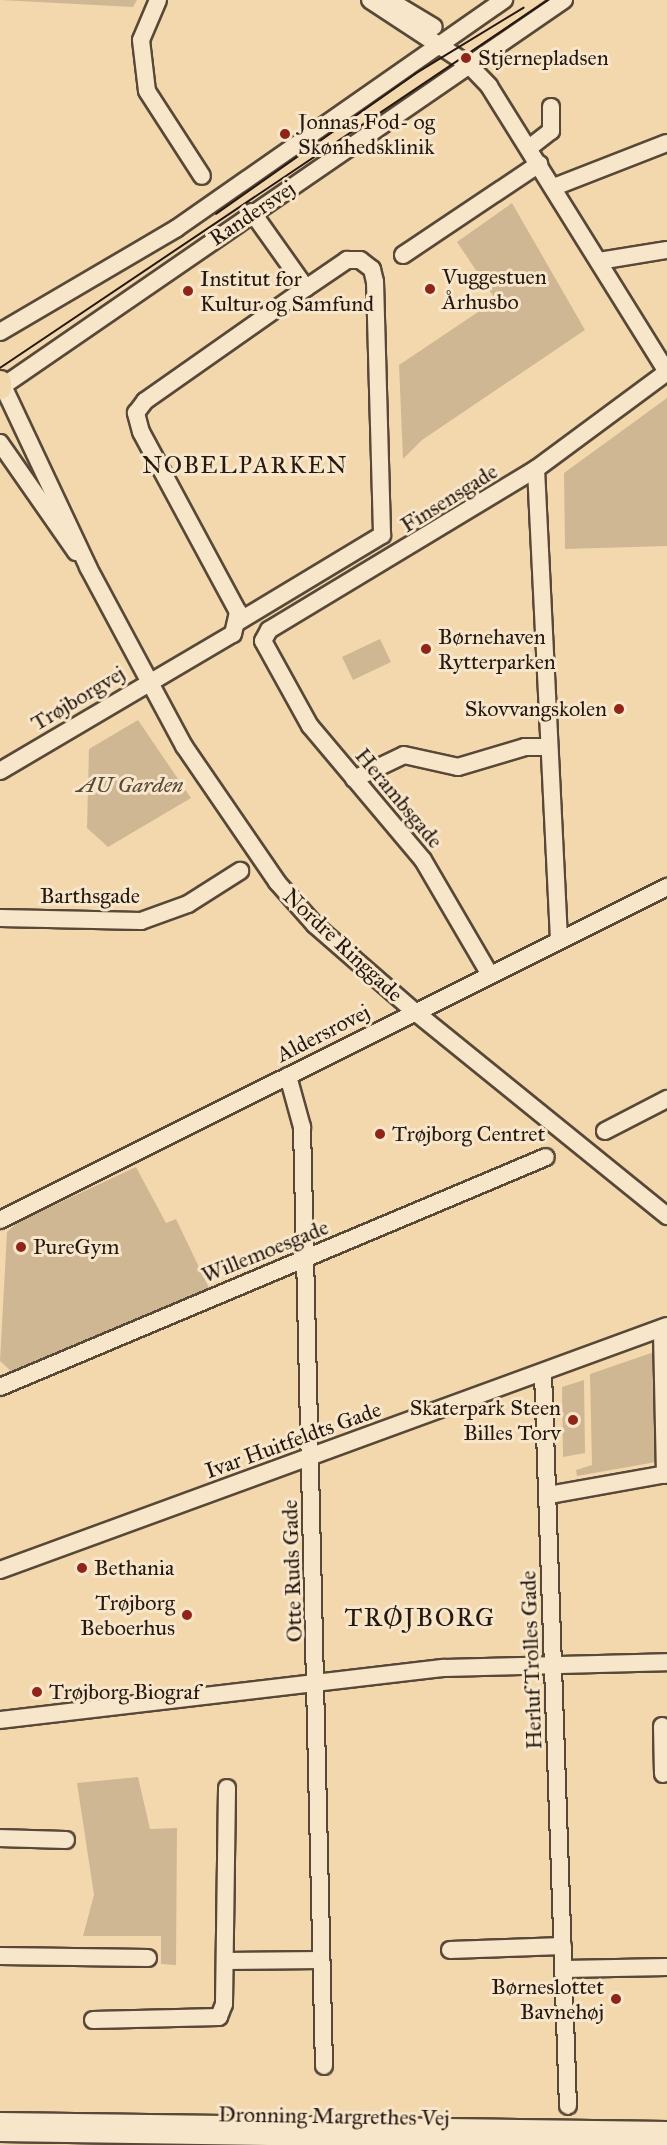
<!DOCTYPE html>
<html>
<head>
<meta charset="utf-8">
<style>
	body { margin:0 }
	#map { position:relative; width:667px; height:2145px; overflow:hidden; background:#f3d8ae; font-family:"IM FELL Great Primer",serif }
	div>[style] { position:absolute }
	.green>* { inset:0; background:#d0b793 }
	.roads { filter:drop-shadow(2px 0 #584838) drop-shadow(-2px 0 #584838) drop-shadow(0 2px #584838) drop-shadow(0 -2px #584838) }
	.minor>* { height:16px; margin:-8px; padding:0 8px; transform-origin:8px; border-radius:8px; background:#f7e6ca }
	.major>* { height:21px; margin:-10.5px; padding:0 10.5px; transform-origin:10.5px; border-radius:10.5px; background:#f3d8ae }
	.tram>* { height:1.5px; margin:-0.75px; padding:0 0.75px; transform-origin:0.75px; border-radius:0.75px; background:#251811 }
	.dots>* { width:16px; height:16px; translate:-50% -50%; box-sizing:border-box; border:3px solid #f7e6ca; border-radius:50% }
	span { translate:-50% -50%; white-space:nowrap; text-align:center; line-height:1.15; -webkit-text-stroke:6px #f7e6ca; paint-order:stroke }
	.poi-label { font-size:22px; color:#251811 }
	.left { translate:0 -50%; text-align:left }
	.right { translate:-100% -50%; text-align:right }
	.street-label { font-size:22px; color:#251811 }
	.park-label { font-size:22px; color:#584838; font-style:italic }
	.neighbourhood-label { font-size:24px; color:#251811; letter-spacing:1.5px }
	.quarter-label { font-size:26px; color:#251811; letter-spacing:1.5px }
</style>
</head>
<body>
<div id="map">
	<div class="green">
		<i style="clip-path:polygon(0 0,137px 0,133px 7px)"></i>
		<i style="clip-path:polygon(512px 203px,585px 330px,422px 440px,403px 459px,399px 365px,496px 300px,457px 242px)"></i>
		<i style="clip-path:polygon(667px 398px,667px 546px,565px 549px,564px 473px)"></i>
		<i style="clip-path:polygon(380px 639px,391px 662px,353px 680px,342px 657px)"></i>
		<i style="clip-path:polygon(138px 720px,191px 798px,108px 847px,87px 828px,89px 749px)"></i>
		<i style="clip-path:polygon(136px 1167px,166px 1223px,176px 1219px,210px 1290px,13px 1373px,0 1361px,7px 1232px,18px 1222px)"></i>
		<i style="clip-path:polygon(654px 1352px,656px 1462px,577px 1476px,576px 1470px,592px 1465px,590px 1374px)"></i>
		<i style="clip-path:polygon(584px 1380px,585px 1453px,563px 1457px,562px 1387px)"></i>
		<i style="clip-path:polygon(138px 1777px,150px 1829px,177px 1828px,176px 1965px,161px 1964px,161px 1936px,83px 1936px,94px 1895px,77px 1783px)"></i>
	</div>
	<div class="roads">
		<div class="minor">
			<i style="left:158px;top:0;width:43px;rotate:113deg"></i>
			<i style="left:141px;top:40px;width:51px;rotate:83.3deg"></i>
			<i style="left:147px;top:91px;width:101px;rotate:57.1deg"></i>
			<i style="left:370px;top:0;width:118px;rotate:33.3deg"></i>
			<i style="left:469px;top:65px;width:29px;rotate:46deg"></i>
			<i style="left:489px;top:86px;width:337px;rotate:58.1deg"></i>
			<i style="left:389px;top:0;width:52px;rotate:31deg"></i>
			<i style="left:564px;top:0;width:681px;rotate:145.47deg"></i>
			<i style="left:3px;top:386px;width:200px;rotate:64.8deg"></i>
			<i style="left:88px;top:567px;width:203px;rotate:61.8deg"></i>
			<i style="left:184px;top:746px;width:165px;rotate:55.6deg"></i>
			<i style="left:277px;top:882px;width:57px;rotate:48.5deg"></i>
			<i style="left:315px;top:925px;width:131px;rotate:41deg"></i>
			<i style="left:414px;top:1011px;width:326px;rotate:39deg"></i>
			<i style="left:529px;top:148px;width:28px;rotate:-38deg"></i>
			<i style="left:551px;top:131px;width:24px;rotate:-90deg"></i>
			<i style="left:554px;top:187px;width:121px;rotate:-21.3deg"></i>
			<i style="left:252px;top:212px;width:93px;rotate:54.6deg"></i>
			<i style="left:403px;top:255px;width:164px;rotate:-33.8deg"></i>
			<i style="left:599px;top:261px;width:69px;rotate:-9.2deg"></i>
			<i style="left:0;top:332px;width:205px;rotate:-30.4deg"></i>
			<i style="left:177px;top:228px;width:399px;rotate:-34.9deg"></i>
			<i style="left:0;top:443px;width:133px;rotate:55.1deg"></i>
			<i style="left:536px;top:469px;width:470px;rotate:87.2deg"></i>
			<i style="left:0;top:771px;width:270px;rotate:-30.5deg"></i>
			<i style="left:233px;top:634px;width:23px;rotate:-77deg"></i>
			<i style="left:238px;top:612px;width:204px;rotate:-118.3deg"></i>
			<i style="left:141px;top:432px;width:20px;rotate:-105deg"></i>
			<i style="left:136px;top:413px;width:15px;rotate:-53deg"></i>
			<i style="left:145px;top:401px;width:197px;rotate:-35.1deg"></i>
			<i style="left:306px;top:288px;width:50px;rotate:-34.3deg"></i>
			<i style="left:347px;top:260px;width:13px"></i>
			<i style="left:360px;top:260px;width:15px;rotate:37deg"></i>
			<i style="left:372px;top:269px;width:13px;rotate:77deg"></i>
			<i style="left:375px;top:282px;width:253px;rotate:88.4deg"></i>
			<i style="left:382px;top:535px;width:168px;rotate:148.9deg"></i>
			<i style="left:354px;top:779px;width:55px;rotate:-25.6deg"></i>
			<i style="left:404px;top:755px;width:55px;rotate:12.5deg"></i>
			<i style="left:458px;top:767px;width:70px;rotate:-16.6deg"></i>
			<i style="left:525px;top:747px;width:23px"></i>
			<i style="left:0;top:918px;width:141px;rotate:1.2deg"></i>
			<i style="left:141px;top:921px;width:50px;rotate:-19.9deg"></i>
			<i style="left:188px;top:904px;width:62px;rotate:-32.4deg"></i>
			<i style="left:489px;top:973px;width:131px;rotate:-120.3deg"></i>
			<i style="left:423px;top:860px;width:175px;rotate:-130.1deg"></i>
			<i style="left:310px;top:726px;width:97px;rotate:-118.9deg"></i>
			<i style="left:263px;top:641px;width:13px;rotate:-61deg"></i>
			<i style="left:269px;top:630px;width:312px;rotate:-31.1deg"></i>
			<i style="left:536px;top:469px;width:163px;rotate:-36.5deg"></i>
			<i style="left:288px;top:1076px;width:53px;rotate:74.6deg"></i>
			<i style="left:302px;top:1127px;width:939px;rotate:88.66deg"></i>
			<i style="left:605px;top:1131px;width:70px;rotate:-27.3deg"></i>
			<i style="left:0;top:1220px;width:746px;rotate:-26.53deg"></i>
			<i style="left:662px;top:1332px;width:143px;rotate:88.8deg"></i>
			<i style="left:543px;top:1373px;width:733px;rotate:88.05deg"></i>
			<i style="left:0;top:1387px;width:592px;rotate:-22.84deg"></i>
			<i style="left:549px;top:1495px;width:120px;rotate:-10.1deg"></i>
			<i style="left:0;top:1570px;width:710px;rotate:-20.09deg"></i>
			<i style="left:0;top:1720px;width:446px;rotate:-6.7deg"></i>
			<i style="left:443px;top:1668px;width:224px;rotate:-1.5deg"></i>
			<i style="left:662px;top:1726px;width:48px;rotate:88.8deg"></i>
			<i style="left:0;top:1838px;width:66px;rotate:1.7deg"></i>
			<i style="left:450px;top:1950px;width:113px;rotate:-2deg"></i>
			<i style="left:0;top:1956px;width:148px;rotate:0.8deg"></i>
			<i style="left:225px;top:1961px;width:96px;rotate:-0.6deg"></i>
			<i style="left:564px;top:1969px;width:103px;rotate:-1.1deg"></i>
			<i style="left:93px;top:2020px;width:126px;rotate:-1.4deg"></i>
			<i style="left:219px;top:2017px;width:14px;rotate:-69deg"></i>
			<i style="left:224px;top:2004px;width:216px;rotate:-89.2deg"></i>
			<i style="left:0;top:2121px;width:667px;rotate:0.77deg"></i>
			<i style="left:0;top:2133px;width:667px;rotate:0.86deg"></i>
		</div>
		<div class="major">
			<i style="left:0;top:381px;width:7px;rotate:90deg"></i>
		</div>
	</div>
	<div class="tram">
		<i style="left:216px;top:214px;width:243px;rotate:-35.1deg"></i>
		<i style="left:415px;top:74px;width:127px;rotate:-31.4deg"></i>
		<i style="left:0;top:368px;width:660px;rotate:-33.88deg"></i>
	</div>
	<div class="dots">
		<i style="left:466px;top:58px;background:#8f2418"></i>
		<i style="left:285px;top:134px;background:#8f2418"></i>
		<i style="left:430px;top:289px;background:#8f2418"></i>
		<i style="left:188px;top:291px;background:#8f2418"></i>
		<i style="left:426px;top:649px;background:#8f2418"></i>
		<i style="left:619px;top:709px;background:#8f2418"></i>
		<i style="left:380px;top:1134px;background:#8f2418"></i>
		<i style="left:21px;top:1247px;background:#8f2418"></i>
		<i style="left:573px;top:1420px;background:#8f2418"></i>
		<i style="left:82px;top:1568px;background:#8f2418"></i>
		<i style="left:187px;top:1615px;background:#8f2418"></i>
		<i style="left:37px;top:1692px;background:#8f2418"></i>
		<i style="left:616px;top:1999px;background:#8f2418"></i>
	</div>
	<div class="poi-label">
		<span class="left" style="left:478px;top:58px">Stjernepladsen</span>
		<span class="left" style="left:298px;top:134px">Jonnas Fod- og<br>Skønhedsklinik</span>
		<span class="left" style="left:442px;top:289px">Vuggestuen<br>Århusbo</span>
		<span class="left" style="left:200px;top:291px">Institut for<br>Kultur og Samfund</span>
		<span class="left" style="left:438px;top:649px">Børnehaven<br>Rytterparken</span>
		<span class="right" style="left:607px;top:709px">Skovvangskolen</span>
		<span class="left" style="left:392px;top:1134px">Trøjborg Centret</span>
		<span class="left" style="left:33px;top:1247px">PureGym</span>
		<span class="right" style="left:561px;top:1420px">Skaterpark Steen<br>Billes Torv</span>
		<span class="left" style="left:94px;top:1568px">Bethania</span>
		<span class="right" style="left:175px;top:1615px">Trøjborg<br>Beboerhus</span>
		<span class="left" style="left:49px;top:1692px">Trøjborg Biograf</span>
		<span class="right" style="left:604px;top:1999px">Børneslottet<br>Bavnehøj</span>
	</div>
	<div class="street-label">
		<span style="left:252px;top:213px;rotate:-34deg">Randersvej</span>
		<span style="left:449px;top:498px;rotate:-32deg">Finsensgade</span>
		<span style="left:78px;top:698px;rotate:-31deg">Trøjborgvej</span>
		<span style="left:399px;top:798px;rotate:50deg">Herambsgade</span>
		<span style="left:90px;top:896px">Barthsgade</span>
		<span style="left:343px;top:945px;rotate:43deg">Nordre Ringgade</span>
		<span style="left:323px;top:1033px;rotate:-27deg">Aldersrovej</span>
		<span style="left:265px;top:1251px;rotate:-22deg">Willemoesgade</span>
		<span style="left:293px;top:1440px;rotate:-20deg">Ivar Huitfeldts Gade</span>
		<span style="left:292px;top:1571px;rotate:-92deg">Otte Ruds Gade</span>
		<span style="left:531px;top:1660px;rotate:-92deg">Herluf Trolles Gade</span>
		<span style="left:334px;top:2116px;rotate:1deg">Dronning Margrethes Vej</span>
	</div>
	<div class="park-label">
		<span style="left:130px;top:785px">AU Garden</span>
	</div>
	<div class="neighbourhood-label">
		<span style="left:245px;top:466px">NOBELPARKEN</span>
	</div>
	<div class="quarter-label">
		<span style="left:420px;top:1618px">TRØJBORG</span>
	</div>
</div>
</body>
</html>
